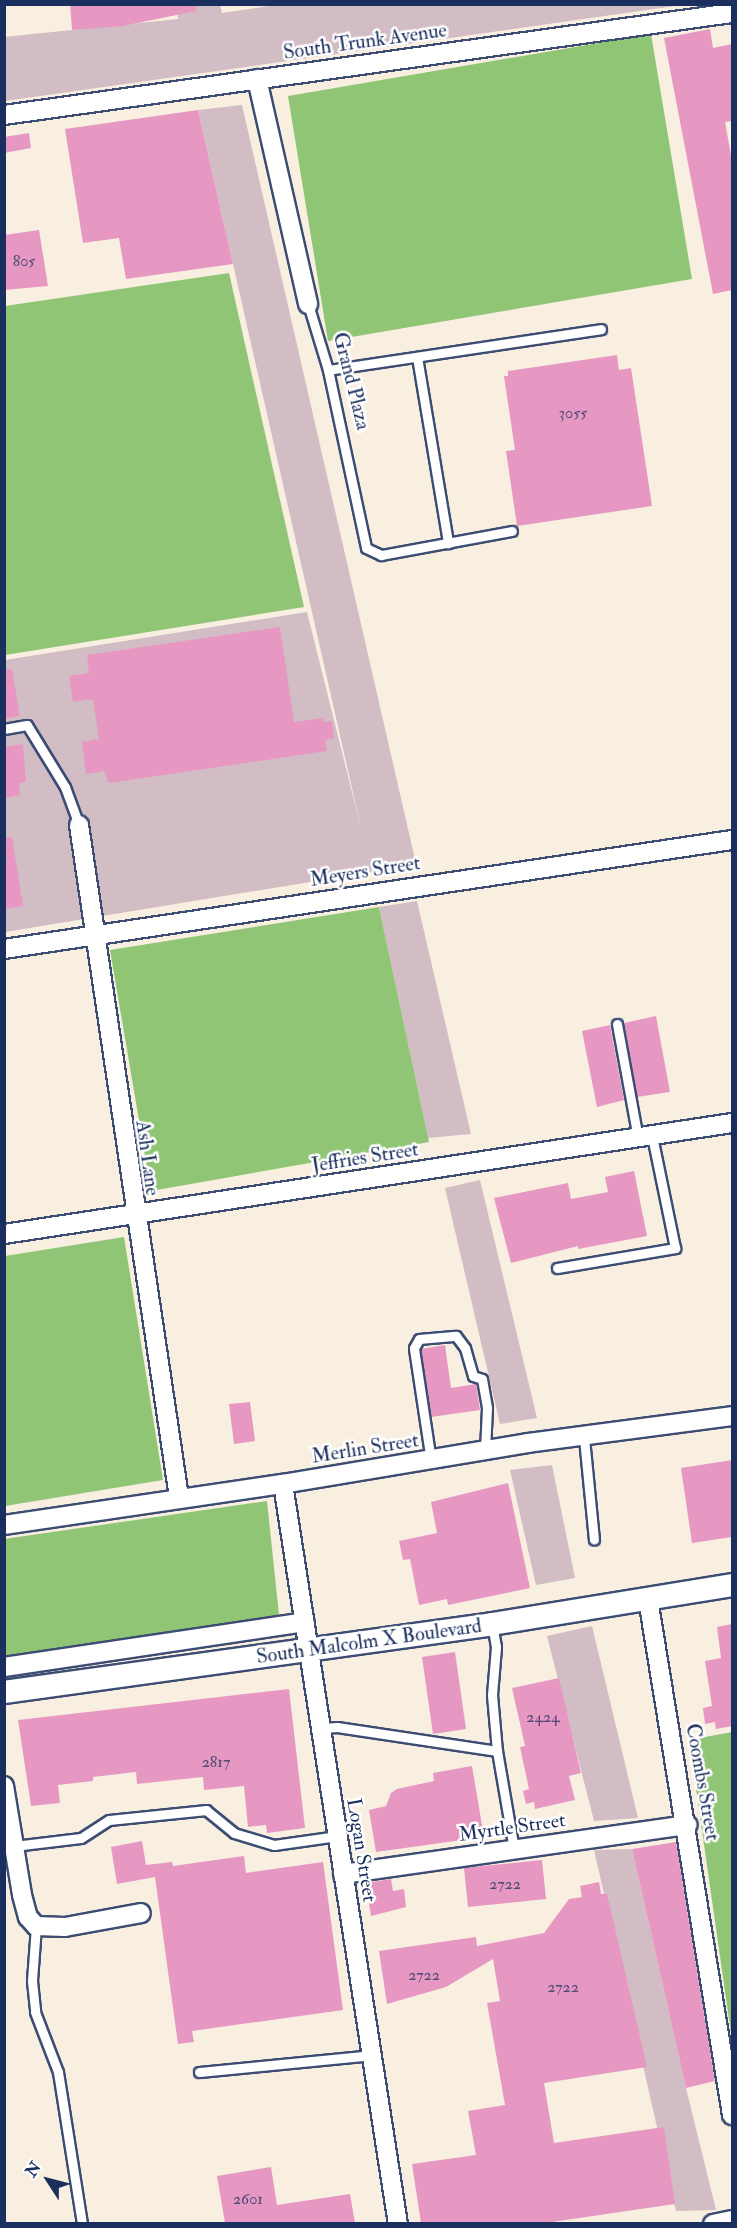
<!DOCTYPE html>
<html>
<head>
<meta charset="utf-8">
<style>
	body { margin:0 }
	#map { position:relative; width:737px; height:2228px; overflow:hidden; background:#f8efe1; font-family:"IM FELL Double Pica",serif }
	div>[style] { position:absolute }
	.industrial>* { inset:0; background:#d2bdc5 }
	.green>* { inset:0; background:#90c576 }
	.building>* { inset:0; background:#e698c3 }
	.roads { filter:drop-shadow(2px 0 #3c4c72) drop-shadow(-2px 0 #3c4c72) drop-shadow(0 2px #3c4c72) drop-shadow(0 -2px #3c4c72) }
	.service>* { height:9px; margin:-4.5px; padding:0 4.5px; transform-origin:4.5px; border-radius:4.5px; background:#fff }
	.minor>* { height:18px; margin:-9px; padding:0 9px; transform-origin:9px; border-radius:9px; background:#fff }
	.tertiary>* { height:22px; margin:-11px; padding:0 11px; transform-origin:11px; border-radius:11px; background:#fff }
	span { translate:-50% -50%; white-space:nowrap; text-align:center; line-height:1.15; -webkit-text-stroke:5px #fff; paint-order:stroke }
	.number-label { font-size:16px; color:#4e4977 }
	.number-label span { -webkit-text-stroke-width:0 }
	.street-label { font-size:20px; color:#1b2f5e }
	.frame { position:absolute; inset:0; border:6px solid #1b2f5e; pointer-events:none }
	.north { position:absolute; left:18px; top:2150px; width:60px; height:60px; -webkit-text-stroke:4px #fff; paint-order:stroke; rotate:306deg; font-size:16px; font-weight:700; line-height:24px; text-align:center; color:#1b2f5e }
	.north::after { content:''; display:block; margin:auto; width:21px; height:27px; background:#1b2f5e; clip-path:polygon(50% 0,100% 100%,50% 72%,0 100%) }
</style>
</head>
<body>
<div id="map">
	<div class="industrial">
		<i style="clip-path:polygon(176px 4px,220px 5px,222px 13px,282px 4px,682px 5px,5px 101px,4px 37px,178px 19px)"></i>
		<i style="clip-path:polygon(242px 105px,417px 868px,371px 872px,5px 932px,5px 660px,307px 612px,361px 828px,198px 110px)"></i>
		<i style="clip-path:polygon(417px 901px,471px 1134px,428px 1138px,379px 907px)"></i>
		<i style="clip-path:polygon(480px 1180px,537px 1418px,500px 1424px,445px 1188px)"></i>
		<i style="clip-path:polygon(552px 1465px,575px 1578px,536px 1585px,510px 1470px)"></i>
		<i style="clip-path:polygon(592px 1626px,638px 1818px,594px 1821px,547px 1636px)"></i>
		<i style="clip-path:polygon(632px 1849px,686px 2088px,716px 2210px,676px 2211px,594px 1850px)"></i>
	</div>
	<div class="green">
		<i style="clip-path:polygon(651px 34px,692px 279px,328px 341px,288px 96px)"></i>
		<i style="clip-path:polygon(229px 273px,304px 607px,5px 655px,5px 306px)"></i>
		<i style="clip-path:polygon(379px 907px,429px 1142px,151px 1191px,110px 950px)"></i>
		<i style="clip-path:polygon(124px 1237px,163px 1480px,5px 1506px,5px 1256px)"></i>
		<i style="clip-path:polygon(267px 1501px,279px 1615px,5px 1663px,4px 1539px)"></i>
		<i style="clip-path:polygon(732px 1732px,732px 2040px,689px 1740px)"></i>
	</div>
	<div class="building">
		<i style="clip-path:polygon(70px 4px,196px 4px,196px 11px,123px 26px,72px 30px)"></i>
		<i style="clip-path:polygon(710px 29px,713px 48px,732px 44px,732px 121px,725px 122px,732px 161px,732px 290px,713px 294px,664px 38px)"></i>
		<i style="clip-path:polygon(198px 110px,233px 264px,126px 279px,119px 238px,83px 243px,65px 129px)"></i>
		<i style="clip-path:polygon(29px 133px,31px 148px,4px 153px,4px 137px)"></i>
		<i style="clip-path:polygon(39px 230px,48px 286px,4px 290px,4px 235px)"></i>
		<i style="clip-path:polygon(617px 355px,619px 370px,631px 368px,652px 506px,517px 526px,506px 451px,515px 450px,504px 376px,508px 376px,508px 371px)"></i>
		<i style="clip-path:polygon(280px 627px,294px 722px,323px 718px,324px 722px,332px 721px,334px 738px,325px 740px,327px 751px,109px 783px,104px 771px,86px 774px,82px 742px,99px 739px,93px 699px,73px 702px,69px 676px,89px 673px,87px 655px)"></i>
		<i style="clip-path:polygon(4px 669px,12px 669px,20px 716px,4px 719px)"></i>
		<i style="clip-path:polygon(23px 744px,26px 782px,19px 783px,20px 795px,4px 798px,4px 747px)"></i>
		<i style="clip-path:polygon(12px 837px,23px 906px,4px 909px,4px 838px)"></i>
		<i style="clip-path:polygon(656px 1016px,670px 1092px,637px 1097px,624px 1023px)"></i>
		<i style="clip-path:polygon(610px 1025px,624px 1100px,597px 1107px,582px 1031px)"></i>
		<i style="clip-path:polygon(634px 1171px,647px 1236px,578px 1249px,578px 1246px,511px 1263px,494px 1198px,568px 1183px,571px 1199px,608px 1192px,605px 1177px)"></i>
		<i style="clip-path:polygon(445px 1345px,451px 1388px,476px 1384px,480px 1410px,431px 1417px,421px 1349px)"></i>
		<i style="clip-path:polygon(250px 1402px,255px 1441px,234px 1444px,229px 1404px)"></i>
		<i style="clip-path:polygon(732px 1460px,732px 1537px,692px 1543px,681px 1468px)"></i>
		<i style="clip-path:polygon(508px 1483px,530px 1588px,448px 1605px,447px 1599px,419px 1605px,410px 1559px,403px 1560px,399px 1541px,437px 1533px,431px 1502px)"></i>
		<i style="clip-path:polygon(732px 1624px,732px 1726px,716px 1729px,715px 1722px,705px 1724px,703px 1708px,712px 1706px,705px 1661px,721px 1658px,717px 1627px)"></i>
		<i style="clip-path:polygon(455px 1652px,466px 1729px,433px 1734px,422px 1657px)"></i>
		<i style="clip-path:polygon(559px 1678px,581px 1773px,569px 1776px,575px 1800px,535px 1809px,534px 1802px,526px 1804px,523px 1791px,529px 1789px,520px 1747px,525px 1746px,512px 1688px)"></i>
		<i style="clip-path:polygon(289px 1689px,305px 1828px,267px 1833px,266px 1825px,248px 1827px,244px 1786px,204px 1790px,203px 1777px,137px 1784px,136px 1772px,93px 1777px,93px 1781px,58px 1785px,60px 1803px,31px 1806px,18px 1720px)"></i>
		<i style="clip-path:polygon(472px 1766px,484px 1837px,376px 1852px,369px 1810px,386px 1806px,391px 1793px,397px 1789px,434px 1781px,433px 1773px)"></i>
		<i style="clip-path:polygon(142px 1841px,146px 1865px,172px 1862px,173px 1866px,244px 1856px,246px 1873px,323px 1862px,343px 2010px,192px 2031px,194px 2042px,178px 2044px,155px 1877px,117px 1884px,111px 1847px)"></i>
		<i style="clip-path:polygon(676px 1842px,715px 2081px,686px 2088px,632px 1849px)"></i>
		<i style="clip-path:polygon(542px 1860px,546px 1899px,468px 1907px,464px 1868px)"></i>
		<i style="clip-path:polygon(391px 1879px,393px 1891px,404px 1889px,406px 1907px,371px 1916px,366px 1883px)"></i>
		<i style="clip-path:polygon(599px 1882px,601px 1894px,607px 1894px,647px 2067px,544px 2083px,554px 2143px,664px 2127px,675px 2204px,545px 2223px,421px 2223px,412px 2164px,476px 2155px,468px 2111px,505px 2105px,487px 2003px,500px 2001px,493px 1959px,446px 1987px,387px 2004px,379px 1951px,476px 1937px,477px 1946px,544px 1933px,569px 1899px,582px 1897px,580px 1886px)"></i>
		<i style="clip-path:polygon(271px 2167px,277px 2205px,350px 2194px,355px 2223px,225px 2223px,217px 2176px)"></i>
	</div>
	<div class="roads">
		<div class="service">
			<i style="left:308px;top:304px;width:69px;rotate:73.1deg"></i>
			<i style="left:328px;top:370px;width:182px;rotate:77.9deg"></i>
			<i style="left:366px;top:548px;width:17px;rotate:25deg"></i>
			<i style="left:381px;top:555px;width:133px;rotate:-10.4deg"></i>
			<i style="left:417px;top:357px;width:189px;rotate:80.5deg"></i>
			<i style="left:328px;top:370px;width:276px;rotate:-8.5deg"></i>
			<i style="left:4px;top:729px;width:23px;rotate:-10deg"></i>
			<i style="left:27px;top:725px;width:73px;rotate:58.5deg"></i>
			<i style="left:65px;top:787px;width:40px;rotate:69.8deg"></i>
			<i style="left:617px;top:1024px;width:116px;rotate:79.6deg"></i>
			<i style="left:557px;top:1268px;width:120px;rotate:-9.6deg"></i>
			<i style="left:675px;top:1248px;width:114px;rotate:-101.6deg"></i>
			<i style="left:584px;top:1438px;width:102px;rotate:84.4deg"></i>
			<i style="left:431px;top:1461px;width:114px;rotate:-98.6deg"></i>
			<i style="left:414px;top:1348px;width:10px;rotate:-61deg"></i>
			<i style="left:419px;top:1339px;width:37px;rotate:-5deg"></i>
			<i style="left:456px;top:1336px;width:15px;rotate:53deg"></i>
			<i style="left:465px;top:1348px;width:29px;rotate:74deg"></i>
			<i style="left:473px;top:1376px;width:9px;rotate:18deg"></i>
			<i style="left:482px;top:1379px;width:29px;rotate:80deg"></i>
			<i style="left:487px;top:1408px;width:43px;rotate:92.7deg"></i>
			<i style="left:492px;top:1624px;width:23px;rotate:80deg"></i>
			<i style="left:496px;top:1647px;width:48px;rotate:94.8deg"></i>
			<i style="left:492px;top:1695px;width:56px;rotate:84.9deg"></i>
			<i style="left:322px;top:1728px;width:15px;rotate:-4deg"></i>
			<i style="left:337px;top:1727px;width:162px;rotate:8.5deg"></i>
			<i style="left:497px;top:1751px;width:99px;rotate:80.2deg"></i>
			<i style="left:14px;top:1846px;width:67px;rotate:-6.8deg"></i>
			<i style="left:81px;top:1838px;width:33px;rotate:-33deg"></i>
			<i style="left:109px;top:1820px;width:98px;rotate:-5.9deg"></i>
			<i style="left:206px;top:1810px;width:36px;rotate:39deg"></i>
			<i style="left:234px;top:1833px;width:42px;rotate:16.7deg"></i>
			<i style="left:274px;top:1845px;width:64px;rotate:-8.1deg"></i>
			<i style="left:36px;top:1926px;width:55px;rotate:94.2deg"></i>
			<i style="left:32px;top:1981px;width:31px;rotate:84deg"></i>
			<i style="left:35px;top:2012px;width:64px;rotate:69deg"></i>
			<i style="left:58px;top:2072px;width:154px;rotate:81deg"></i>
			<i style="left:199px;top:2072px;width:173px;rotate:-5.6deg"></i>
		</div>
		<div class="minor">
			<i style="left:257px;top:79px;width:231px;rotate:77.2deg"></i>
			<i style="left:4px;top:115px;width:735px;rotate:-7.98deg"></i>
			<i style="left:79px;top:825px;width:679px;rotate:81.54deg"></i>
			<i style="left:4px;top:949px;width:736px;rotate:-8.52deg"></i>
			<i style="left:4px;top:1234px;width:736px;rotate:-8.67deg"></i>
			<i style="left:283px;top:1484px;width:749px;rotate:81.17deg"></i>
			<i style="left:4px;top:1525px;width:282px;rotate:-8.4deg"></i>
			<i style="left:283px;top:1484px;width:248px;rotate:-9.5deg"></i>
			<i style="left:528px;top:1443px;width:206px;rotate:-7.5deg"></i>
			<i style="left:648px;top:1599px;width:523px;rotate:80.75deg"></i>
			<i style="left:4px;top:1667px;width:304px;rotate:-8.5deg"></i>
			<i style="left:4px;top:1786px;width:110px;rotate:80.6deg"></i>
			<i style="left:22px;top:1895px;width:23px;rotate:75deg"></i>
			<i style="left:28px;top:1917px;width:12px;rotate:48deg"></i>
			<i style="left:36px;top:1926px;width:29px;rotate:2deg"></i>
			<i style="left:65px;top:1927px;width:77px;rotate:-10.4deg"></i>
			<i style="left:343px;top:1874px;width:348px;rotate:-8.1deg"></i>
			<i style="left:713px;top:2224px;width:19px;rotate:-12deg"></i>
		</div>
		<div class="tertiary">
			<i style="left:4px;top:1692px;width:493px;rotate:-7.9deg"></i>
			<i style="left:492px;top:1624px;width:243px;rotate:-9.2deg"></i>
		</div>
	</div>
	<div class="number-label">
		<span style="left:24px;top:261px">805</span>
		<span style="left:573px;top:413px">3055</span>
		<span style="left:543px;top:1717px">2424</span>
		<span style="left:216px;top:1762px">2817</span>
		<span style="left:505px;top:1884px">2722</span>
		<span style="left:424px;top:1975px">2722</span>
		<span style="left:563px;top:1987px">2722</span>
		<span style="left:248px;top:2199px">2601</span>
	</div>
	<div class="street-label">
		<span style="left:365px;top:41px;rotate:-8deg">South Trunk Avenue</span>
		<span style="left:352px;top:381px;rotate:76deg">Grand Plaza</span>
		<span style="left:365px;top:871px;rotate:-9deg">Meyers Street</span>
		<span style="left:365px;top:1157px;rotate:-9deg">Jeffries Street</span>
		<span style="left:148px;top:1158px;rotate:82deg">Ash Lane</span>
		<span style="left:365px;top:1448px;rotate:-9deg">Merlin Street</span>
		<span style="left:369px;top:1641px;rotate:-8deg">South Malcolm X Boulevard</span>
		<span style="left:703px;top:1782px;rotate:80deg">Coombs Street</span>
		<span style="left:512px;top:1827px;rotate:-8deg">Myrtle Street</span>
		<span style="left:362px;top:1850px;rotate:81deg">Logan Street</span>
	</div>
	<div class="frame"></div>
	<div class="north">N</div>
</div>
</body>
</html>
